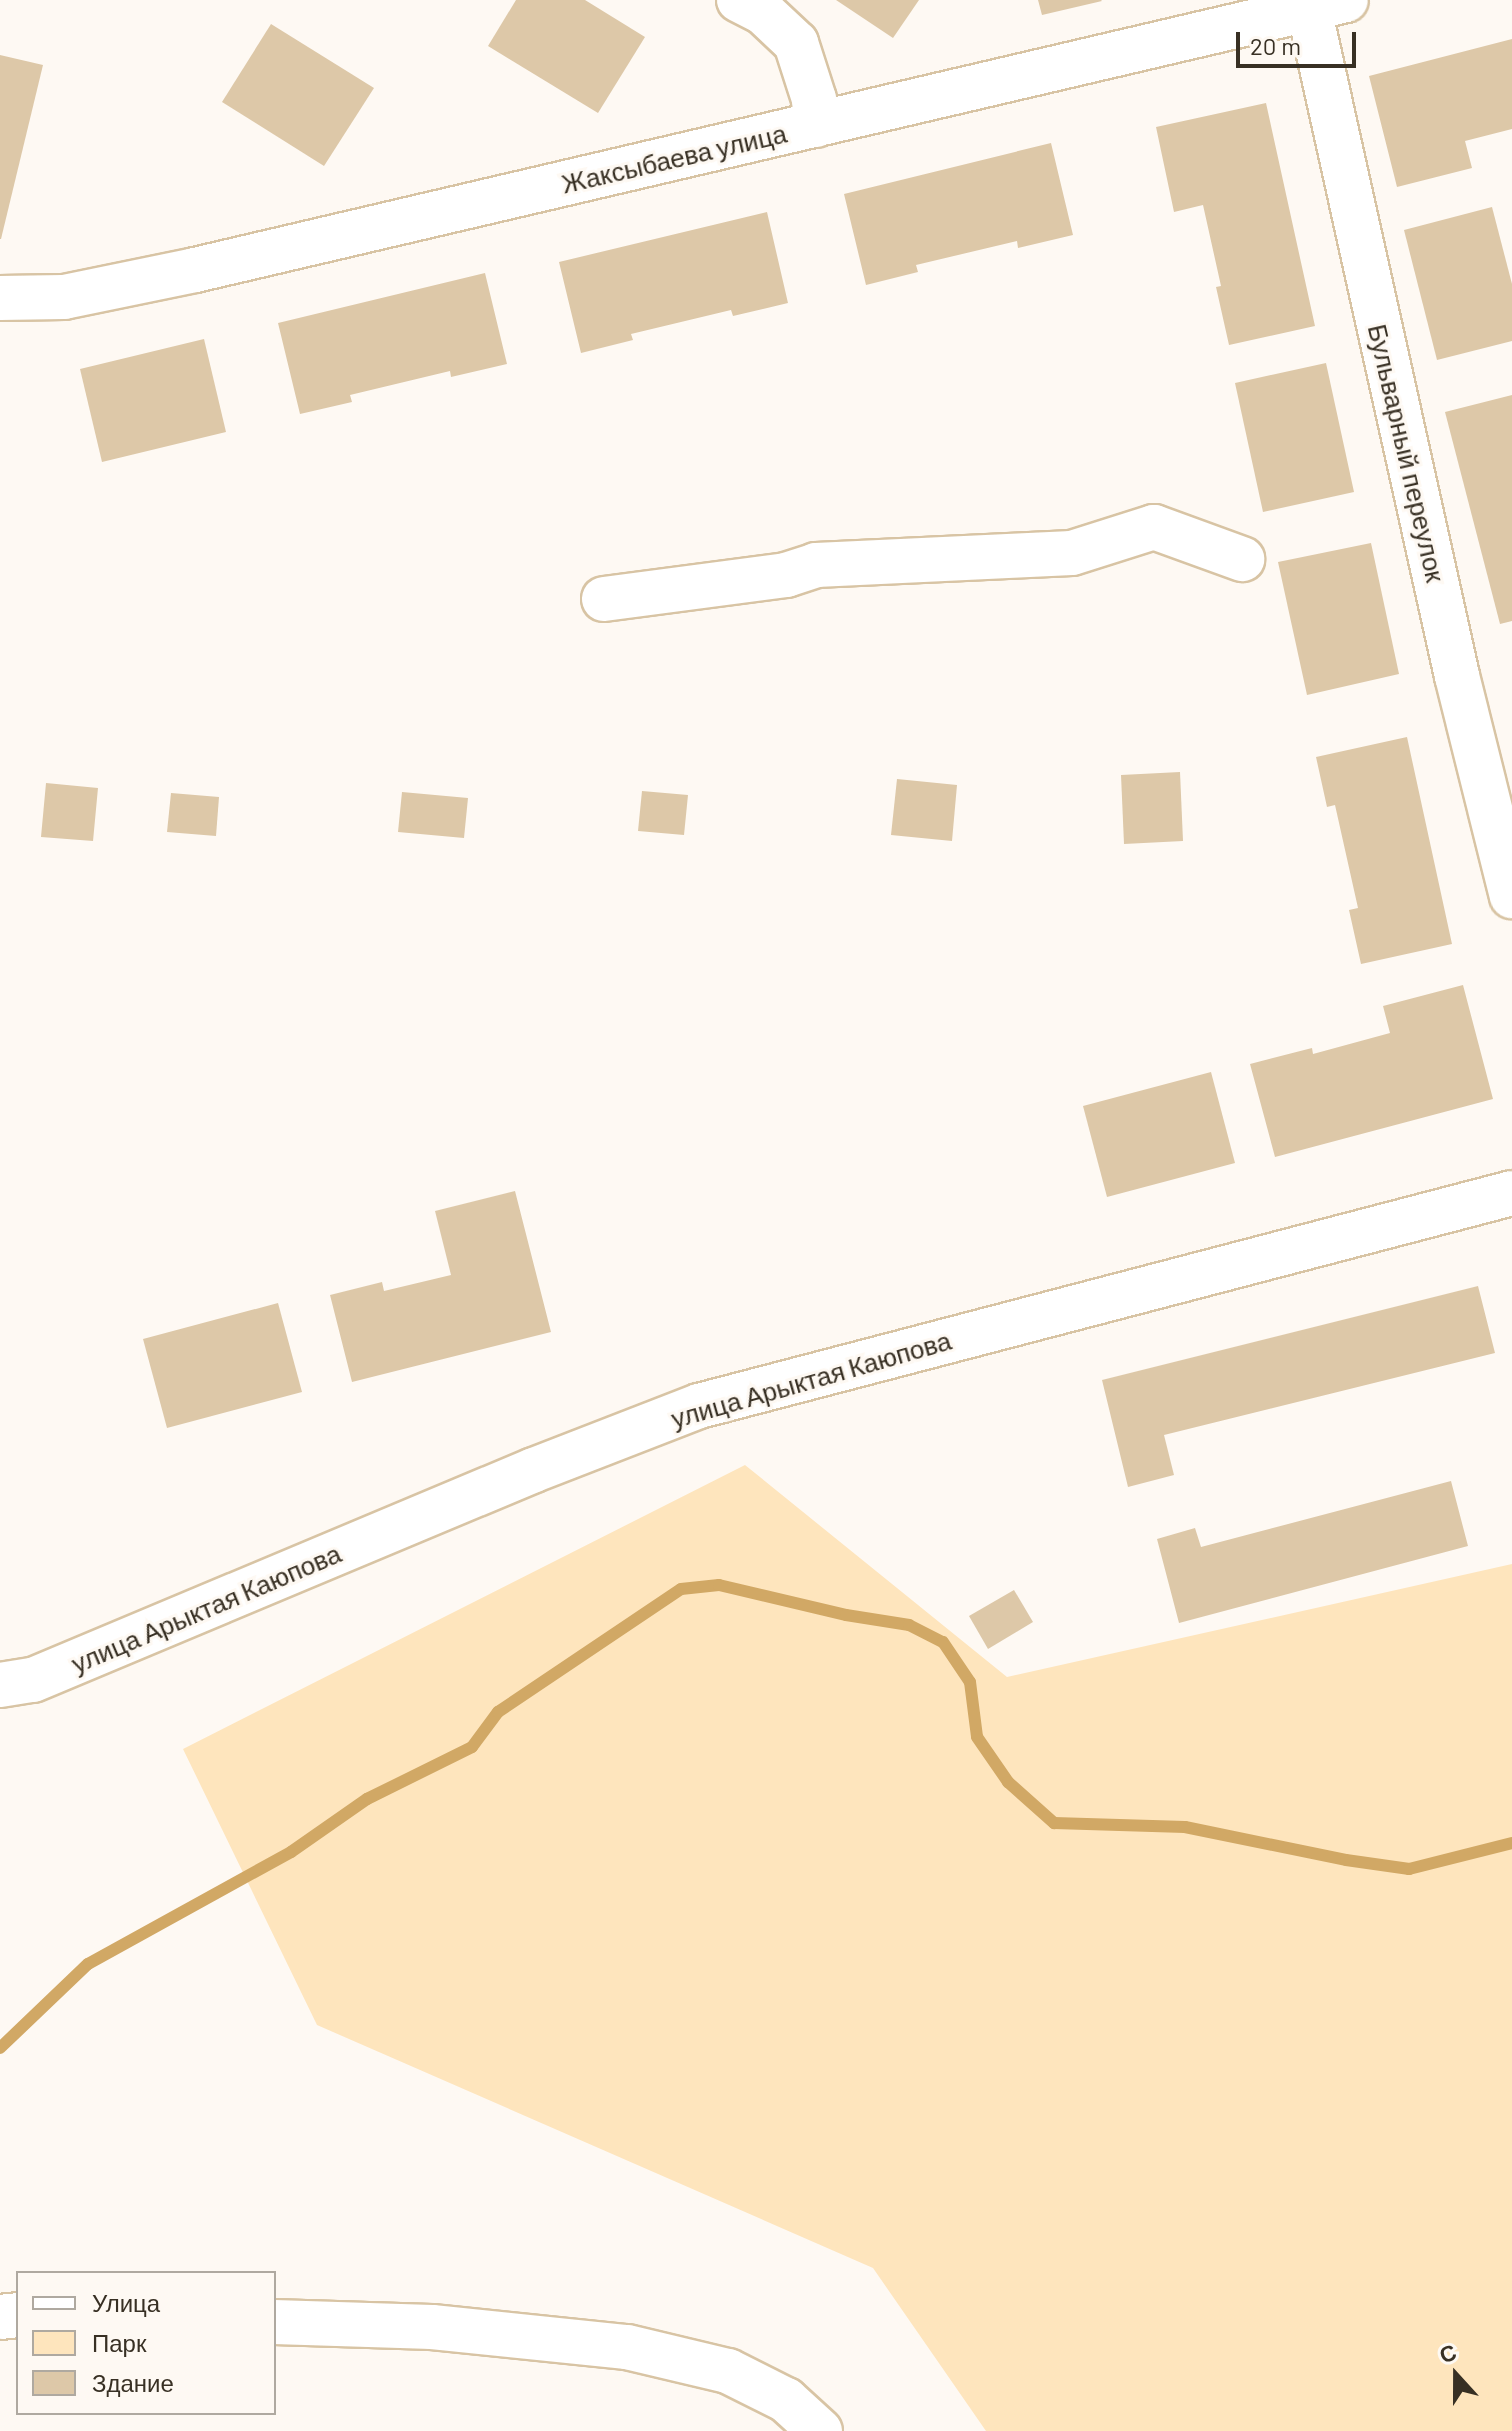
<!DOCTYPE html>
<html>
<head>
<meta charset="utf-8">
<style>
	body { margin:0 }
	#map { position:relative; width:1512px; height:2431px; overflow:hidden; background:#fef9f3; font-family:Barlow,sans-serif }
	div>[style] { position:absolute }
	.green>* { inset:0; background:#fee5bd }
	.stream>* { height:12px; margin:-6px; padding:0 6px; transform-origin:6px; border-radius:6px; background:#d1a865 }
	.building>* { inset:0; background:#ddc8a8 }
	.roads { filter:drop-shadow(2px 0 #d8c4a4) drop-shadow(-2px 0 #d8c4a4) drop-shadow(0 2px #d8c4a4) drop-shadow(0 -2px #d8c4a4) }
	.minor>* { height:44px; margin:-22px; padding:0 22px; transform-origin:22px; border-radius:22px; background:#fff }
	span { translate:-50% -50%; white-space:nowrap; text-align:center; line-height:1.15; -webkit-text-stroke:6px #fef9f3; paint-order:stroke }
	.street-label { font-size:26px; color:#383024 }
	.legend { position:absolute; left:16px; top:2271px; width:260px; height:144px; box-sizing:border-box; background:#fef9f3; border:2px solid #afa9a0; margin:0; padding:10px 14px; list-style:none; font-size:24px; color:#383024 }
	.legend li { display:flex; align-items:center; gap:16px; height:40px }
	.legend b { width:40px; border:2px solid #afa9a0 }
	.north { position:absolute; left:1416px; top:2335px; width:80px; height:80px; -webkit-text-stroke:6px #fef9f3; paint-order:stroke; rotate:339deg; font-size:22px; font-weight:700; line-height:32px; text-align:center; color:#383024 }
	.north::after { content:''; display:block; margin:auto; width:28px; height:36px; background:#383024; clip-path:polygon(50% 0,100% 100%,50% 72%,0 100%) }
	.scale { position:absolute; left:1236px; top:32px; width:120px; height:36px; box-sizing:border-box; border:4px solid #383024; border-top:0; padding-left:10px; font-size:24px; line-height:28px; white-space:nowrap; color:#383024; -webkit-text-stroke:6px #fef9f3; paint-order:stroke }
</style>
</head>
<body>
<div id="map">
	<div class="green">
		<i style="clip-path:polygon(745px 1465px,1007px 1677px,1512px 1564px,1512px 2431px,986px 2431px,873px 2268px,317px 2025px,183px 1749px)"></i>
	</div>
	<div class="stream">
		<i style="left:0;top:2048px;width:122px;rotate:-43.7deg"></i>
		<i style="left:88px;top:1964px;width:232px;rotate:-28.9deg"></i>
		<i style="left:291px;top:1852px;width:93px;rotate:-34.9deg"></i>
		<i style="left:367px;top:1799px;width:117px;rotate:-26.3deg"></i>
		<i style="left:472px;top:1747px;width:44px;rotate:-53.4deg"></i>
		<i style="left:498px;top:1712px;width:220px;rotate:-33.9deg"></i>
		<i style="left:681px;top:1589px;width:38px;rotate:-6deg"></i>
		<i style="left:719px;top:1585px;width:130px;rotate:13.3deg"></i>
		<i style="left:846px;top:1615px;width:64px;rotate:9deg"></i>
		<i style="left:909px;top:1625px;width:38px;rotate:27deg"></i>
		<i style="left:943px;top:1642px;width:48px;rotate:56deg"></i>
		<i style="left:970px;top:1682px;width:55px;rotate:82.7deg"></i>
		<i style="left:977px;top:1737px;width:55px;rotate:55.4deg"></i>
		<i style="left:1008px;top:1782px;width:62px;rotate:41.7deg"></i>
		<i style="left:1054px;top:1823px;width:131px;rotate:1.7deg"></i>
		<i style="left:1185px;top:1827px;width:164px;rotate:11.6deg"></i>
		<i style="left:1346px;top:1860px;width:64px;rotate:8.1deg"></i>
		<i style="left:1409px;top:1869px;width:106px;rotate:-14.2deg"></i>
	</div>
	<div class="building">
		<i style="clip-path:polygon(516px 0,585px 0,645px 37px,598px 113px,488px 46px)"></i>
		<i style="clip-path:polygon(836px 0,919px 0,893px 38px)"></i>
		<i style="clip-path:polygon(1038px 0,1101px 0,1102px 1px,1042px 15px)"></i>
		<i style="clip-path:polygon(271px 24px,374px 88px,324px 166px,222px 102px)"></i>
		<i style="clip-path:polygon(1512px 39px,1512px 129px,1465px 141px,1472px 168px,1397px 187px,1369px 76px)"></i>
		<i style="clip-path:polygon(0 55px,43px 65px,1px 239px,0 239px)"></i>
		<i style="clip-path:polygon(1266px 103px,1315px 326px,1229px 345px,1216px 287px,1221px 286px,1203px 205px,1174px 212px,1156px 127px)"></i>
		<i style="clip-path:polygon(1051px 143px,1073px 235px,1018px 248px,1017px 241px,916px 265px,918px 272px,866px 285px,844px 194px)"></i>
		<i style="clip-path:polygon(1492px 207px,1512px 284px,1512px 341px,1437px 360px,1404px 230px)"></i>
		<i style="clip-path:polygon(767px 212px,788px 303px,733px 316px,731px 310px,631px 334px,633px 340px,581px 353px,559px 262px)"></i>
		<i style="clip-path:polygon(485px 273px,507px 364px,451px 377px,450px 371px,350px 395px,352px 402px,300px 414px,278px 323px)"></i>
		<i style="clip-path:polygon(204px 339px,226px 432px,102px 462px,80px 369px)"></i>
		<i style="clip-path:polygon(1326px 363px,1354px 492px,1263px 512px,1235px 383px)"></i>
		<i style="clip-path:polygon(1512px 395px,1512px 621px,1500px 624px,1445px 412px)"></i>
		<i style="clip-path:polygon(1371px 543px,1399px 674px,1307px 695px,1278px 562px)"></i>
		<i style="clip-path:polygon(1407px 737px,1452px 944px,1361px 964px,1349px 910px,1358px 908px,1335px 805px,1327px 807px,1316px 757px)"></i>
		<i style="clip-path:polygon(1180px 772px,1183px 841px,1124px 844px,1121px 775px)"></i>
		<i style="clip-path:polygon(897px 779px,957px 785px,952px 841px,891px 835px)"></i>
		<i style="clip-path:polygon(46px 783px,98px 788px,93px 841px,41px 837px)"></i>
		<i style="clip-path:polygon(642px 791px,688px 795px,684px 835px,638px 831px)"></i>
		<i style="clip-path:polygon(402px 792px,468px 798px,464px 838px,398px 832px)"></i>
		<i style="clip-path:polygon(171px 793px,219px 797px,216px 836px,167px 832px)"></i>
		<i style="clip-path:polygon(1463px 985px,1493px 1099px,1275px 1157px,1250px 1064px,1312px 1048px,1313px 1054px,1390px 1033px,1383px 1006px)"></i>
		<i style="clip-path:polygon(1211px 1072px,1235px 1163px,1107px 1197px,1083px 1106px)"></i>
		<i style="clip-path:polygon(515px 1191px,551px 1332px,352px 1382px,330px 1295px,382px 1282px,384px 1291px,451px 1275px,435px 1211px)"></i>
		<i style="clip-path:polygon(1478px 1286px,1495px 1353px,1164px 1435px,1174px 1475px,1128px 1487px,1102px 1380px)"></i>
		<i style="clip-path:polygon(278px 1303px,302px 1392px,167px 1428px,143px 1339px)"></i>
		<i style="clip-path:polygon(1451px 1481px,1468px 1546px,1179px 1623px,1157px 1539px,1195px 1528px,1201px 1547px)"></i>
		<i style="clip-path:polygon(1014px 1590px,1033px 1622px,988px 1649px,969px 1616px)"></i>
	</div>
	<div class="roads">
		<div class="minor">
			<i style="left:739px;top:0;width:28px;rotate:27deg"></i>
			<i style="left:764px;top:13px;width:44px;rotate:43.2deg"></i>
			<i style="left:796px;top:43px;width:59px;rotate:72.2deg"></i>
			<i style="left:814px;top:99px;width:26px;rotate:86deg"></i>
			<i style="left:1309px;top:9px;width:683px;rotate:77.49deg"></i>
			<i style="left:1457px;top:676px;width:227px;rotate:76deg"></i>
			<i style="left:0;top:298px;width:64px;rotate:-0.9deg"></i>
			<i style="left:64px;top:297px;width:134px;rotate:-11.6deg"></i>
			<i style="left:195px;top:270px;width:1182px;rotate:-13.2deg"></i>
			<i style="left:604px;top:599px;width:184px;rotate:-7.5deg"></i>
			<i style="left:786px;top:575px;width:32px;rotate:-18deg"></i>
			<i style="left:816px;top:565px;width:256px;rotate:-2.7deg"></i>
			<i style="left:1072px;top:553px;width:86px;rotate:-17.6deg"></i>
			<i style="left:1154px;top:527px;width:94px;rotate:20deg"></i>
			<i style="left:0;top:1685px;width:33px;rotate:-9deg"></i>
			<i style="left:33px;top:1680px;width:543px;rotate:-22.74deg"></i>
			<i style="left:534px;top:1470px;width:177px;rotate:-21.2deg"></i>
			<i style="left:699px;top:1406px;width:840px;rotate:-14.68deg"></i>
			<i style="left:0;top:2317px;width:18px;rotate:-6deg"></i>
			<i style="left:274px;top:2322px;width:158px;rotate:1.8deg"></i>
			<i style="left:432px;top:2327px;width:196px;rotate:5.9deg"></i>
			<i style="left:627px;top:2347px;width:104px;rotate:13.4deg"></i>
			<i style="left:728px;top:2371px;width:65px;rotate:26.6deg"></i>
			<i style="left:786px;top:2400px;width:46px;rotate:42.4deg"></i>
		</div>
	</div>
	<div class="street-label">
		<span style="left:674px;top:158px;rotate:-13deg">Жаксыбаева улица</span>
		<span style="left:1407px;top:453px;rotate:77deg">Бульварный переулок</span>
		<span style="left:811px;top:1379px;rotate:-16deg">улица Арыктая Каюпова</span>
		<span style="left:206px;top:1608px;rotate:-23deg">улица Арыктая Каюпова</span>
	</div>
	<ul class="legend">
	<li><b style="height:10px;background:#fff"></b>Улица</li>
	<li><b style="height:22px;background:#fee5bd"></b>Парк</li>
	<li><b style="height:22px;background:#ddc8a8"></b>Здание</li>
	</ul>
	<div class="north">С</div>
	<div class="scale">20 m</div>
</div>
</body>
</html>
